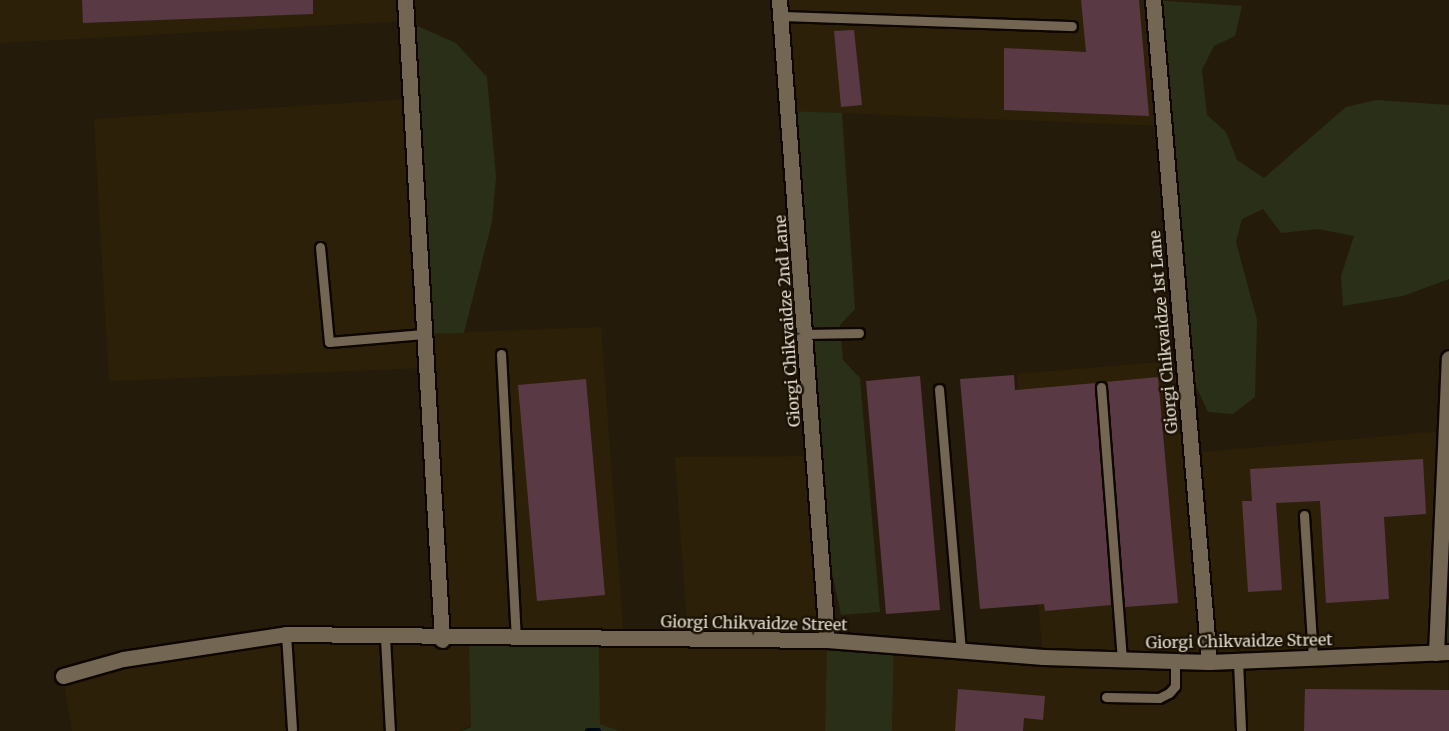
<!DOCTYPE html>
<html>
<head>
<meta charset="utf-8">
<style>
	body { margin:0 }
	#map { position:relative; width:1449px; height:731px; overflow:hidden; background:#251b0a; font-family:Merriweather,serif }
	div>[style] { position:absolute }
	.built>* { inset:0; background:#2d2008 }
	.green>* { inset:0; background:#2a2f18 }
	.stream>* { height:6px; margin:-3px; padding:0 3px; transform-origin:3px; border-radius:3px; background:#000812 }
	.building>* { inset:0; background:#593943 }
	.roads { filter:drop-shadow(2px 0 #0e0600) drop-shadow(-2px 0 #0e0600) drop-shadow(0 2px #0e0600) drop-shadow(0 -2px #0e0600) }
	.lane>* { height:9px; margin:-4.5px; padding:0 4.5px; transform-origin:4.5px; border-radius:4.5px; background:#736754 }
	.street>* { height:15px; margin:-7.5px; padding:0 7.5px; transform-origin:7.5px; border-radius:7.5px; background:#736754 }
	span { translate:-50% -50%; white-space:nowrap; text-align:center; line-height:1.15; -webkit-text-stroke:5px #1b1203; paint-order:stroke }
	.street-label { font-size:16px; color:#e2dcd1 }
</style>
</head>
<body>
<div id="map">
	<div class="built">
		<i style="clip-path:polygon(0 0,405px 0,406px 21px,0 43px)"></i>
		<i style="clip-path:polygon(779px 0,1153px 0,1164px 126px,790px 111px)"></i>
		<i style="clip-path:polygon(411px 99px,425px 334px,601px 327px,624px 640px,688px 639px,675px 457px,815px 456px,827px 640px,825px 731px,620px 731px,600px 724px,599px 640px,461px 731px,72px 731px,63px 676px,286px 634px,442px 640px,426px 368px,109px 381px,94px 119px)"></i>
		<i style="clip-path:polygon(1184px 360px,1192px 453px,1445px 431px,1449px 731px,892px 731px,894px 645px,1043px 656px,1017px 374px)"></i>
	</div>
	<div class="green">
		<i style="clip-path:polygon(1153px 0,1242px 6px,1235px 36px,1214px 46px,1202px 70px,1207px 115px,1226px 132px,1237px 160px,1264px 178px,1346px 107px,1376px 100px,1449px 105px,1449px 279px,1403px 296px,1343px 306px,1341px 276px,1354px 236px,1318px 229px,1281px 233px,1263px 209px,1242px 219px,1236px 242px,1257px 320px,1255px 397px,1233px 414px,1208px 412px,1184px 360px)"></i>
		<i style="clip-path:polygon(406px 21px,456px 43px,487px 77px,496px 177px,492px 222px,464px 333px,424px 334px)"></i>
		<i style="clip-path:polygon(790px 111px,842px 113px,855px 309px,840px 325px,843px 360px,860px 378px,880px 612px,841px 615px,819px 512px)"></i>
		<i style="clip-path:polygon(1449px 460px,1449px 652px,1436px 653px)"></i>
		<i style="clip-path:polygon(469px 640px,599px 640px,600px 724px,620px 731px,461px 731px,471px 727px)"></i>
		<i style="clip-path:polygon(827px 640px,894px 645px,892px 731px,825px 731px)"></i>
	</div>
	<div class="stream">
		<i style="left:588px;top:731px;width:10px"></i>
	</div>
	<div class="building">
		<i style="clip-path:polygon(82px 0,313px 0,313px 14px,83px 23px)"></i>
		<i style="clip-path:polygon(1081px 0,1139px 0,1149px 116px,1004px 110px,1004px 48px,1086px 52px)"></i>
		<i style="clip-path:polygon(854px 30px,862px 105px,841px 107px,834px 31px)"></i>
		<i style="clip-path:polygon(1014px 375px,1015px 390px,1096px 383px,1111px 605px,1045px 611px,1044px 604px,980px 609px,960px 379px)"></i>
		<i style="clip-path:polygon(920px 376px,940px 610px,886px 614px,866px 381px)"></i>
		<i style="clip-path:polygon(1158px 377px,1178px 603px,1125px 607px,1105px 382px)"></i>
		<i style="clip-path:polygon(586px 379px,605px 595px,537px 601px,518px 385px)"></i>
		<i style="clip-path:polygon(1423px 459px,1426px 514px,1384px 517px,1389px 599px,1326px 603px,1320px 501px,1276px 503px,1282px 590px,1248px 592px,1242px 501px,1252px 501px,1250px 469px)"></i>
		<i style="clip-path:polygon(958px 689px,1045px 696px,1043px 720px,1024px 718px,1023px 731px,955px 731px)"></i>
		<i style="clip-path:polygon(1305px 689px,1449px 690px,1449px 731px,1304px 731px)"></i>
	</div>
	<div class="roads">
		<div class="lane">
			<i style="left:780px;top:16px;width:292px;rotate:2deg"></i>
			<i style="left:320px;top:247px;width:95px;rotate:84.6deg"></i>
			<i style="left:329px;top:342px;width:95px;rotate:-4.8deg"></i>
			<i style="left:806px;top:334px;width:53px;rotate:-1.1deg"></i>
			<i style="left:501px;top:354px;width:286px;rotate:87deg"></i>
			<i style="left:1101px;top:387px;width:274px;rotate:85.6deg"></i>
			<i style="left:939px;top:389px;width:263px;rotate:85.2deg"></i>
			<i style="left:1304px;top:515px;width:144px;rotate:86.4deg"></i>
			<i style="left:286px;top:634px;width:95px;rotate:86.4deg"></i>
			<i style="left:385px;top:637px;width:94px;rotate:87deg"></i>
			<i style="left:1238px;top:661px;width:70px;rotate:87.5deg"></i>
			<i style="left:1106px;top:697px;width:53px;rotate:1.1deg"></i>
			<i style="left:1159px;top:698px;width:11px;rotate:-27deg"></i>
			<i style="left:1169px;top:693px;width:9px;rotate:-49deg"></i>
			<i style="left:1175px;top:686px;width:25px;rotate:-90deg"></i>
		</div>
		<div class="street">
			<i style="left:405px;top:0;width:641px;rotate:86.69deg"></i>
			<i style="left:779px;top:0;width:642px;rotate:85.71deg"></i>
			<i style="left:1153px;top:0;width:664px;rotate:85.16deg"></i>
			<i style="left:1436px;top:653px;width:295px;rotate:-87.5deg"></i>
			<i style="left:63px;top:676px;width:62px;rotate:-15.8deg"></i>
			<i style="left:123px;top:659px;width:165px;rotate:-8.7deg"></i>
			<i style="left:286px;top:634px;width:541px;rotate:0.64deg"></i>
			<i style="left:827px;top:640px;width:217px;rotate:4.5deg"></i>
			<i style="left:1043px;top:657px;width:166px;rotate:1.7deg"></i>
			<i style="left:1209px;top:662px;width:240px;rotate:-2.4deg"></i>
		</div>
	</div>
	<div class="street-label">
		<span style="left:787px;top:321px;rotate:-94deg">Giorgi Chikvaidze 2nd Lane</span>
		<span style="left:1163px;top:332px;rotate:-95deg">Giorgi Chikvaidze 1st Lane</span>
		<span style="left:754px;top:623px;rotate:1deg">Giorgi Chikvaidze Street</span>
		<span style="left:1239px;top:641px;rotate:-1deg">Giorgi Chikvaidze Street</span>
	</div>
</div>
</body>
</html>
